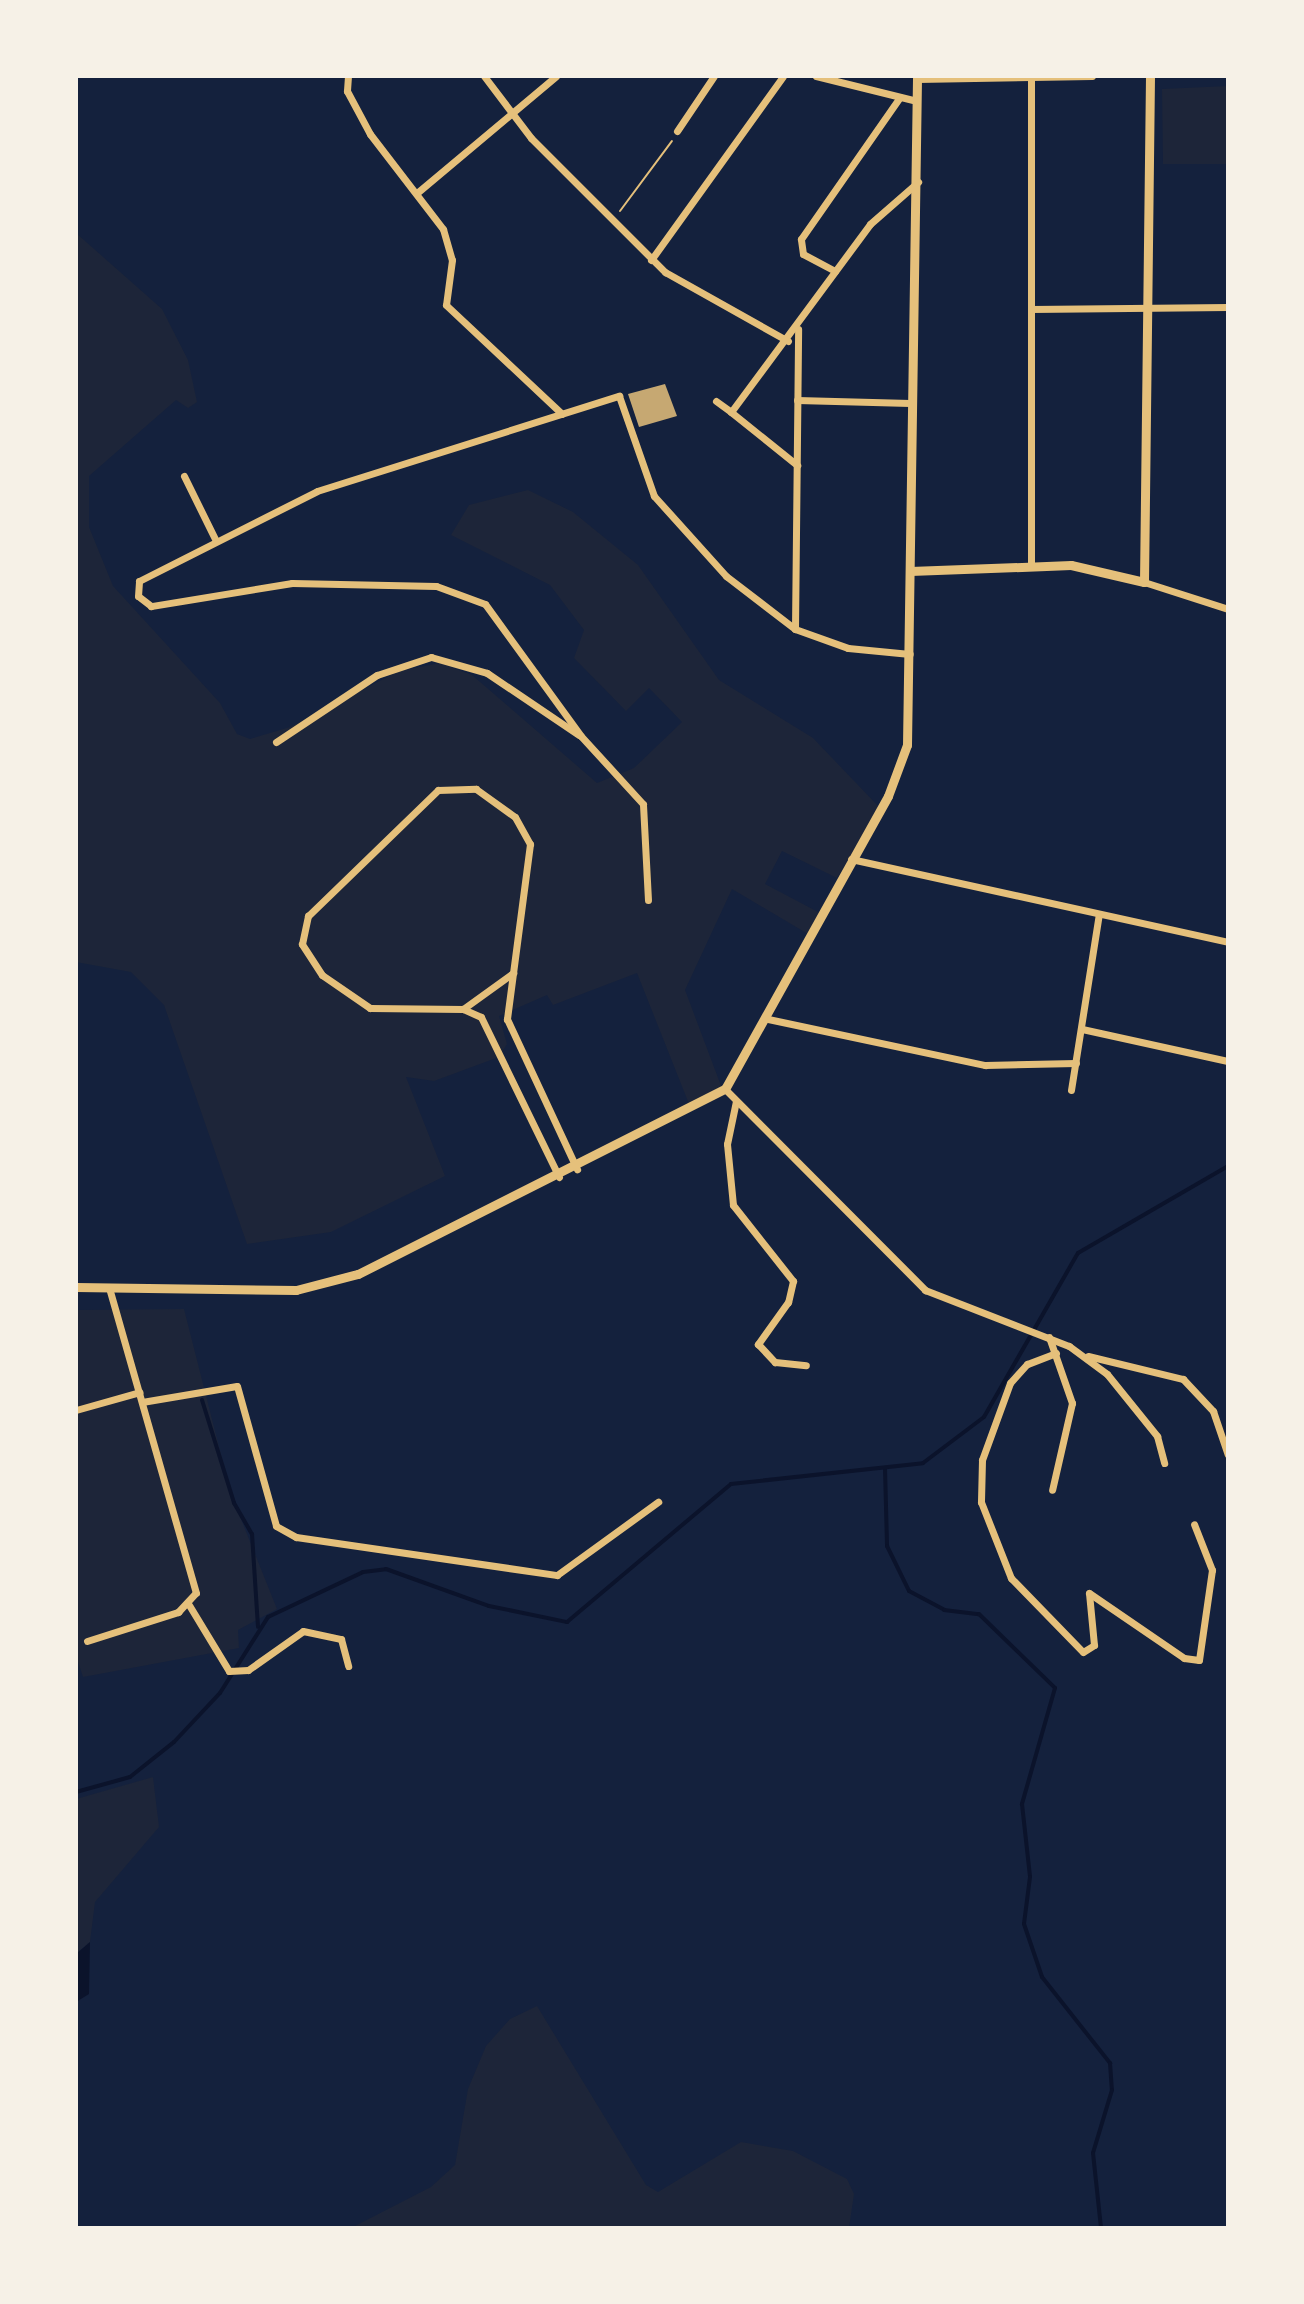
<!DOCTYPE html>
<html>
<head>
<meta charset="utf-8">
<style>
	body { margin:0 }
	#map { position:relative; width:1304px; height:2304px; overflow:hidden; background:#14213d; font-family:Barlow,sans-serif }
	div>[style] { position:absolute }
	.green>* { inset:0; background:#1d2539 }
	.water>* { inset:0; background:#0b132b }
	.stream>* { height:4px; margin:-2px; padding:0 2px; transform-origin:2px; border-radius:2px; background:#0b132b }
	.building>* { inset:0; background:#c6a872 }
	.path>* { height:2px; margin:-1px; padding:0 1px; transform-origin:1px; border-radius:1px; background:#e5c07b }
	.minor>* { height:7px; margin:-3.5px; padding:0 3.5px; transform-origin:3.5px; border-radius:3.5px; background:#e5c07b }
	.tertiary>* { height:9px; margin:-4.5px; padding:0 4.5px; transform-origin:4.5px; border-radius:4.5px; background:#e5c07b }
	span { translate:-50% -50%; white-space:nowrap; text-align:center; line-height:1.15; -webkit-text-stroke:7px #f6f1e7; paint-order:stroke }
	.frame { position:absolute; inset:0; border:78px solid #f6f1e7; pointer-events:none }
</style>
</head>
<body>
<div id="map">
	<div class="green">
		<i style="clip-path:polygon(1228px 86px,1228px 164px,1163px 164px,1162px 89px)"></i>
		<i style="clip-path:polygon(76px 233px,162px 309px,188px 360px,197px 402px,188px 408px,176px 400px,89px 476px,89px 527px,113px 586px,220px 703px,237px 734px,250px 739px,290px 727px,399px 671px,440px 663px,472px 675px,597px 783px,634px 768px,682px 722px,649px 688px,626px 711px,574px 658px,584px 630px,550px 585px,451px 535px,469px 505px,528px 490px,573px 512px,638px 565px,719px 680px,813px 738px,880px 808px,837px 878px,782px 851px,765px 884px,820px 913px,808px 934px,732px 889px,685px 990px,723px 1091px,691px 1109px,637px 973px,553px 1005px,547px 995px,499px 1016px,507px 1044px,499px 1057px,434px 1081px,406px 1077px,445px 1176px,331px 1232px,247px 1244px,164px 1005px,131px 972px,76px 962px)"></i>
		<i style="clip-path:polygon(184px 1309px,231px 1494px,277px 1609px,238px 1630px,239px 1648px,83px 1677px,76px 1656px,76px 1310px)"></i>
		<i style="clip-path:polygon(153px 1777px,159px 1827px,95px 1902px,90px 1942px,76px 1954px,76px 1799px)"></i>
		<i style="clip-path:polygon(537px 2006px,646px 2185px,658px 2192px,741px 2142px,793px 2151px,847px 2179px,854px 2194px,849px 2228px,351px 2228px,431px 2187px,455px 2165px,468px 2089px,486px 2046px,510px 2019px)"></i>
	</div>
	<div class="water">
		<i style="clip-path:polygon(90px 1942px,89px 1994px,76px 2002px,76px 1954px)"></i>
	</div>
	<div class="stream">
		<i style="left:202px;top:1400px;width:108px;rotate:72.7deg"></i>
		<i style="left:234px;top:1503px;width:36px;rotate:60deg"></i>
		<i style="left:252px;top:1534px;width:93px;rotate:86.3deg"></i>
		<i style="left:885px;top:1468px;width:78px;rotate:88.5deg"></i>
		<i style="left:887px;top:1546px;width:50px;rotate:63.9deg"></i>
		<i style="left:909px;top:1591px;width:40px;rotate:28deg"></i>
		<i style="left:944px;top:1610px;width:35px;rotate:7deg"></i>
		<i style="left:979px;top:1614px;width:106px;rotate:44.2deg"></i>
		<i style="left:1055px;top:1688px;width:121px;rotate:105.9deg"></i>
		<i style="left:1022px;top:1804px;width:73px;rotate:83.7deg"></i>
		<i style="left:1030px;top:1877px;width:47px;rotate:97.3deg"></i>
		<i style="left:1024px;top:1924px;width:56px;rotate:71.2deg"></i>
		<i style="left:1042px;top:1977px;width:110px;rotate:51.7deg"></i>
		<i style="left:1110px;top:2063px;width:27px;rotate:86deg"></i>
		<i style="left:1112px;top:2090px;width:66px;rotate:106.8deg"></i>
		<i style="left:1093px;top:2153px;width:75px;rotate:83.9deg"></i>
		<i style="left:76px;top:1792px;width:56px;rotate:-15.5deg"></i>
		<i style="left:130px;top:1777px;width:56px;rotate:-38.5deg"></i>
		<i style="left:174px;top:1742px;width:67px;rotate:-46.8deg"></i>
		<i style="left:220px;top:1693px;width:90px;rotate:-57.7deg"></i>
		<i style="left:268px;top:1617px;width:105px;rotate:-25.3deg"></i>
		<i style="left:363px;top:1572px;width:23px;rotate:-7deg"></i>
		<i style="left:386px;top:1569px;width:109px;rotate:19.8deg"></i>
		<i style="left:489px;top:1606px;width:80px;rotate:11.6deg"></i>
		<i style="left:567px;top:1622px;width:214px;rotate:-40.1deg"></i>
		<i style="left:731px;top:1484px;width:193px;rotate:-6.2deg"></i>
		<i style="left:923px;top:1463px;width:76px;rotate:-37deg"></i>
		<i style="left:984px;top:1417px;width:189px;rotate:-60.2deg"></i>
		<i style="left:1078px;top:1253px;width:173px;rotate:-30.1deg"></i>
	</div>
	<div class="building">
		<i style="clip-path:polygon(665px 384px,677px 416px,639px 427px,628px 394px)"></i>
	</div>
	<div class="path">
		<i style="left:620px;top:211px;width:87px;rotate:-53.4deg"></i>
	</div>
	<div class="minor">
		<i style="left:348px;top:76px;width:15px;rotate:94deg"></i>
		<i style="left:347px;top:91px;width:49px;rotate:61.9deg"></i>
		<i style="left:370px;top:134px;width:120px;rotate:52.5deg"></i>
		<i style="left:443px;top:229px;width:32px;rotate:74deg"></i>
		<i style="left:452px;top:260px;width:45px;rotate:97.6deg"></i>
		<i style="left:446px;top:305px;width:159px;rotate:43.2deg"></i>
		<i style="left:484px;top:76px;width:78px;rotate:52.8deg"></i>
		<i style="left:531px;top:138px;width:190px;rotate:45deg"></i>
		<i style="left:665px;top:272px;width:141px;rotate:29.3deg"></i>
		<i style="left:816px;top:76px;width:104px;rotate:13.9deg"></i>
		<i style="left:1031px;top:77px;width:486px;rotate:90deg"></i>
		<i style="left:917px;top:79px;width:175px;rotate:-1deg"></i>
		<i style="left:677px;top:131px;width:66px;rotate:-56.1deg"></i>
		<i style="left:418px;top:192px;width:180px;rotate:-40deg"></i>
		<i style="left:651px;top:260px;width:226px;rotate:-54.3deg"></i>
		<i style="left:835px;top:271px;width:36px;rotate:-152deg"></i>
		<i style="left:803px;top:254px;width:15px;rotate:-98deg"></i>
		<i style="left:801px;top:239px;width:173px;rotate:-55.1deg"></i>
		<i style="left:1031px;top:309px;width:197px;rotate:-0.6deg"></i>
		<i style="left:797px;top:400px;width:113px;rotate:1.5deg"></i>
		<i style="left:716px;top:401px;width:19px;rotate:36deg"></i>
		<i style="left:731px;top:412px;width:234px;rotate:-53.5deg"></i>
		<i style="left:870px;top:224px;width:64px;rotate:-41.2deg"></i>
		<i style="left:731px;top:412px;width:85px;rotate:38.8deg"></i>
		<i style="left:184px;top:476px;width:70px;rotate:63.8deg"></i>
		<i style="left:1144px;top:582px;width:88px;rotate:17.8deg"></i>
		<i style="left:795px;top:629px;width:300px;rotate:-89.4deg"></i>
		<i style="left:276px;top:742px;width:121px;rotate:-33.6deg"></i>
		<i style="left:377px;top:675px;width:57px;rotate:-18.4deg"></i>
		<i style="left:431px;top:657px;width:58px;rotate:15.9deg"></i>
		<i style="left:487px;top:673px;width:111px;rotate:34deg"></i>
		<i style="left:851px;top:859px;width:386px;rotate:12.4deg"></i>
		<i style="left:648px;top:900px;width:96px;rotate:-93deg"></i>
		<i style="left:643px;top:804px;width:92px;rotate:-132.4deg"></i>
		<i style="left:581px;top:736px;width:163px;rotate:-126deg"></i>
		<i style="left:485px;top:604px;width:52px;rotate:-159.8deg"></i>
		<i style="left:436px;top:586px;width:144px;rotate:-178.8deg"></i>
		<i style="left:292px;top:583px;width:143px;rotate:170.7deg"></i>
		<i style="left:151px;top:606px;width:16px;rotate:-142deg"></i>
		<i style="left:138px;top:596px;width:15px;rotate:-86deg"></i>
		<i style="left:139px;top:581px;width:199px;rotate:-26.8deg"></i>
		<i style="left:317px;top:491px;width:317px;rotate:-17.5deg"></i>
		<i style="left:619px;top:396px;width:106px;rotate:70.7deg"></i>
		<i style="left:654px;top:496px;width:108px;rotate:48deg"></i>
		<i style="left:726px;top:576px;width:87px;rotate:37.5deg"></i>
		<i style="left:795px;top:629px;width:56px;rotate:19.7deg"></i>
		<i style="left:848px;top:648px;width:62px;rotate:5.5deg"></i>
		<i style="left:463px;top:1009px;width:62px;rotate:-35.8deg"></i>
		<i style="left:768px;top:1019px;width:222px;rotate:12deg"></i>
		<i style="left:985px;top:1065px;width:91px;rotate:-1.3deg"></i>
		<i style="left:1082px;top:1029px;width:149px;rotate:12.4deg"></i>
		<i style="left:725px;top:1089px;width:284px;rotate:45.1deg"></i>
		<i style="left:925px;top:1290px;width:155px;rotate:21.3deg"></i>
		<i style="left:1069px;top:1346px;width:47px;rotate:36.4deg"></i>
		<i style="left:1107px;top:1374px;width:80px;rotate:51.1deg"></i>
		<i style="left:1157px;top:1436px;width:28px;rotate:75deg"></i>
		<i style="left:1071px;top:1090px;width:178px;rotate:-81deg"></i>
		<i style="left:736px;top:1101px;width:44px;rotate:101.8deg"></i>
		<i style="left:727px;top:1144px;width:61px;rotate:84.4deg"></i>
		<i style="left:733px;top:1205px;width:97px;rotate:51.7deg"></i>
		<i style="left:793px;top:1281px;width:22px;rotate:103deg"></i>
		<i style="left:788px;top:1302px;width:52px;rotate:125.5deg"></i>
		<i style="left:758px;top:1344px;width:25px;rotate:47deg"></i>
		<i style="left:775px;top:1362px;width:31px;rotate:6deg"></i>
		<i style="left:559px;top:1177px;width:178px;rotate:-116deg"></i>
		<i style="left:481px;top:1017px;width:20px;rotate:-156deg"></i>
		<i style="left:463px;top:1009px;width:93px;rotate:-179.4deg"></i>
		<i style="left:370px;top:1008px;width:58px;rotate:-145.5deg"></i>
		<i style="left:322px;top:975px;width:37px;rotate:-123deg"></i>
		<i style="left:302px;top:944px;width:29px;rotate:-78deg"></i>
		<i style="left:308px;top:916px;width:181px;rotate:-44.1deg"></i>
		<i style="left:438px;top:790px;width:38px;rotate:-2deg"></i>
		<i style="left:476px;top:789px;width:48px;rotate:35.7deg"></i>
		<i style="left:515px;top:817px;width:31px;rotate:61deg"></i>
		<i style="left:530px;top:844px;width:177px;rotate:97.5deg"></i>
		<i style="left:507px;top:1019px;width:166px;rotate:65deg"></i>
		<i style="left:1049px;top:1337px;width:70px;rotate:70.8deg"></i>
		<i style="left:1072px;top:1403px;width:89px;rotate:102.9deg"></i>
		<i style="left:1056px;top:1353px;width:31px;rotate:159deg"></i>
		<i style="left:1027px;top:1364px;width:25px;rotate:132deg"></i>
		<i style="left:1010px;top:1383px;width:82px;rotate:110deg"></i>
		<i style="left:982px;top:1460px;width:42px;rotate:91.4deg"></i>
		<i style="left:981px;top:1502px;width:82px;rotate:68.5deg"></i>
		<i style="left:1011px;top:1578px;width:103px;rotate:45.8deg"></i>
		<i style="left:1083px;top:1652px;width:13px;rotate:-32deg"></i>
		<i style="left:1094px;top:1645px;width:52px;rotate:-95.5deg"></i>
		<i style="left:1089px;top:1593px;width:115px;rotate:34.4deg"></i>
		<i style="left:1184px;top:1658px;width:15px;rotate:8deg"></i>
		<i style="left:1199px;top:1660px;width:91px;rotate:-81.8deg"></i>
		<i style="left:1212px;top:1570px;width:49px;rotate:-111.4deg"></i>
		<i style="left:1088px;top:1356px;width:98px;rotate:13.6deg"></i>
		<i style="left:1183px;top:1379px;width:44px;rotate:46.8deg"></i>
		<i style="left:1213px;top:1411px;width:46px;rotate:71.2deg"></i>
		<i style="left:142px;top:1402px;width:96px;rotate:-9.6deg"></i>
		<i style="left:237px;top:1386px;width:145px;rotate:74.4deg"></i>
		<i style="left:276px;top:1526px;width:23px;rotate:29deg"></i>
		<i style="left:296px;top:1537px;width:264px;rotate:8.3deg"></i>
		<i style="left:557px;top:1575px;width:125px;rotate:-35.9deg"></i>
		<i style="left:76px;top:1410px;width:66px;rotate:-15.7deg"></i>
		<i style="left:189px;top:1605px;width:77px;rotate:58.8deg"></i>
		<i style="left:229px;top:1671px;width:19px;rotate:-3deg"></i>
		<i style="left:248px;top:1670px;width:67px;rotate:-35.3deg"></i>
		<i style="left:303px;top:1631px;width:39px;rotate:12deg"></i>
		<i style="left:341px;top:1639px;width:28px;rotate:75deg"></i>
		<i style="left:87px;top:1641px;width:96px;rotate:-17.7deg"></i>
		<i style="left:178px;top:1612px;width:26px;rotate:-47deg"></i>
		<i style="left:196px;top:1593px;width:318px;rotate:-105.9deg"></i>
	</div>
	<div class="tertiary">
		<i style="left:910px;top:571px;width:161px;rotate:-2.1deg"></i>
		<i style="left:1071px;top:565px;width:75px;rotate:13.1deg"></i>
		<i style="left:1144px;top:582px;width:506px;rotate:-89.32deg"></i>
		<i style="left:76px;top:1287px;width:220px;rotate:0.8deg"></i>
		<i style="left:296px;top:1290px;width:64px;rotate:-14.5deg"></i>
		<i style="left:358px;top:1274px;width:411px;rotate:-26.8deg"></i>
		<i style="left:725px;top:1089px;width:335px;rotate:-60.9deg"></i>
		<i style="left:888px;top:796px;width:54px;rotate:-69.6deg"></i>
		<i style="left:907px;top:745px;width:669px;rotate:-89.14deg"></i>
	</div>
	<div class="frame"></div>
</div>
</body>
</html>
